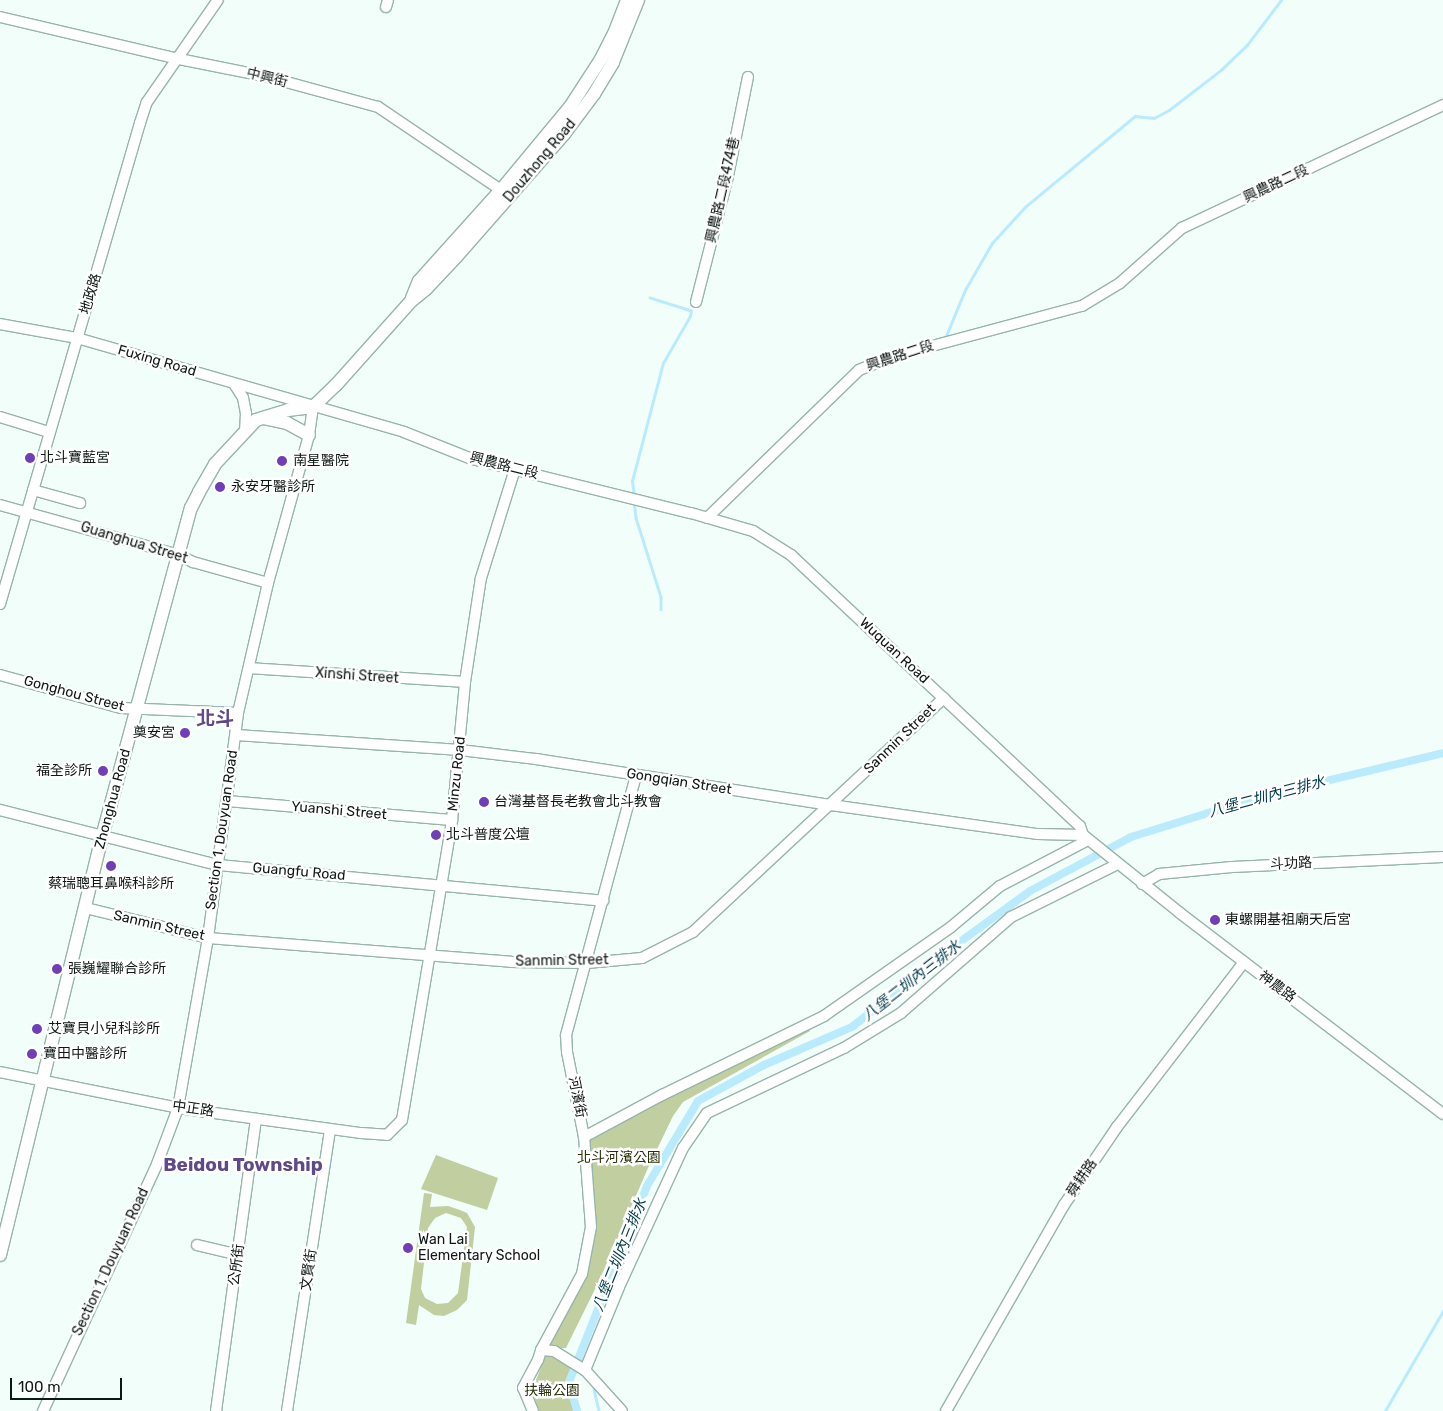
<!DOCTYPE html>
<html>
<head>
<meta charset="utf-8">
<style>
	body { margin:0 }
	#map { position:relative; width:1443px; height:1411px; overflow:hidden; background:#f2fefa; font-family:Rubik,"Noto Sans TC",sans-serif }
	div>[style] { position:absolute }
	.green>* { inset:0; background:#c0cea0 }
	.stream>* { height:2.5px; margin:-1.25px; padding:0 1.25px; transform-origin:1.25px; border-radius:1.25px; background:#baebfd }
	.canal>* { height:8px; margin:-4px; padding:0 4px; transform-origin:4px; border-radius:4px; background:#baebfd }
	.roads { filter:drop-shadow(1px 0 #97b5aa) drop-shadow(-1px 0 #97b5aa) drop-shadow(0 1px #97b5aa) drop-shadow(0 -1px #97b5aa) }
	.minor>* { height:10px; margin:-5px; padding:0 5px; transform-origin:5px; border-radius:5px; background:#fff }
	.major>* { height:12px; margin:-6px; padding:0 6px; transform-origin:6px; border-radius:6px; background:#fff }
	.dots>* { width:14px; height:14px; translate:-50% -50%; box-sizing:border-box; border:2px solid #fff; border-radius:50% }
	span { translate:-50% -50%; white-space:nowrap; text-align:center; line-height:1.15; -webkit-text-stroke:5px #fff; paint-order:stroke }
	.street-label { font-size:14px; color:#0d1814 }
	.poi-label { font-size:14px; color:#0d1814 }
	.left { translate:0 -50%; text-align:left }
	.right { translate:-100% -50%; text-align:right }
	.park-label { font-size:14px; color:#28310a }
	.water-label { font-size:15px; color:#013b4b; font-style:italic }
	.district-label { font-size:19px; color:#5e4a88; font-weight:700 }
	.scale { position:absolute; left:10px; top:1378px; width:112px; height:22px; box-sizing:border-box; border:2px solid #0d1814; border-top:0; padding-left:6px; font-size:15px; line-height:18px; white-space:nowrap; color:#0d1814; -webkit-text-stroke:4px #fff; paint-order:stroke }
</style>
</head>
<body>
<div id="map">
	<div class="green">
		<i style="clip-path:polygon(808px 1027px,810px 1031px,683px 1102px,673px 1116px,648px 1168px,599px 1281px,566px 1348px,548px 1349px,550px 1341px,584px 1278px,593px 1226px,587px 1141px,691px 1081px)"></i>
		<i style="clip-path:polygon(436px 1155px,498px 1178px,487px 1210px,421px 1189px)"></i>
		<i style="clip-path:polygon(evenodd,424px 1193px,432px 1194px,430px 1207px,448px 1206px,460px 1210px,467px 1213px,475px 1227px,467px 1300px,457px 1310px,444px 1316px,434px 1315px,419px 1305px,416px 1325px,406px 1323px,424px 1193px,446px 1213px,461px 1218px,467px 1227px,458px 1293px,448px 1303px,437px 1304px,425px 1298px,421px 1289px,428px 1228px,435px 1218px,446px 1213px)"></i>
		<i style="clip-path:polygon(547px 1352px,576px 1364px,569px 1382px,576px 1411px,539px 1411px,532px 1390px)"></i>
	</div>
	<div class="stream">
		<i style="left:946px;top:336px;width:50px;rotate:-67.6deg"></i>
		<i style="left:965px;top:290px;width:54px;rotate:-60.1deg"></i>
		<i style="left:992px;top:243px;width:49px;rotate:-47.5deg"></i>
		<i style="left:1025px;top:207px;width:143px;rotate:-39.6deg"></i>
		<i style="left:1135px;top:116px;width:19px;rotate:6deg"></i>
		<i style="left:1154px;top:118px;width:17px;rotate:-28deg"></i>
		<i style="left:1169px;top:110px;width:66px;rotate:-37.6deg"></i>
		<i style="left:1221px;top:70px;width:36px;rotate:-44deg"></i>
		<i style="left:1247px;top:45px;width:56px;rotate:-52.9deg"></i>
		<i style="left:634px;top:496px;width:15px;rotate:-98deg"></i>
		<i style="left:632px;top:481px;width:122px;rotate:-75.3deg"></i>
		<i style="left:663px;top:363px;width:54px;rotate:-60.1deg"></i>
		<i style="left:690px;top:316px;width:5px;rotate:-79deg"></i>
		<i style="left:691px;top:311px;width:43px;rotate:-162.4deg"></i>
		<i style="left:634px;top:501px;width:17px;rotate:83deg"></i>
		<i style="left:636px;top:518px;width:83px;rotate:72.4deg"></i>
		<i style="left:661px;top:597px;width:12px;rotate:90deg"></i>
		<i style="left:594px;top:1389px;width:23px;rotate:77deg"></i>
		<i style="left:1385px;top:1411px;width:116px;rotate:-59.9deg"></i>
	</div>
	<div class="canal">
		<i style="left:577px;top:1411px;width:30px;rotate:-105deg"></i>
		<i style="left:569px;top:1382px;width:211px;rotate:-68.3deg"></i>
		<i style="left:647px;top:1186px;width:99px;rotate:-59deg"></i>
		<i style="left:698px;top:1101px;width:75px;rotate:-28.6deg"></i>
		<i style="left:764px;top:1065px;width:96px;rotate:-23.4deg"></i>
		<i style="left:852px;top:1027px;width:129px;rotate:-38.4deg"></i>
		<i style="left:953px;top:947px;width:95px;rotate:-36deg"></i>
		<i style="left:1030px;top:891px;width:115px;rotate:-28.1deg"></i>
		<i style="left:1131px;top:837px;width:138px;rotate:-17.3deg"></i>
		<i style="left:1263px;top:796px;width:185px;rotate:-13.4deg"></i>
	</div>
	<div class="roads">
		<div class="minor">
			<i style="left:386px;top:7px;width:7px;rotate:-74deg"></i>
			<i style="left:0;top:17px;width:184px;rotate:13.2deg"></i>
			<i style="left:179px;top:59px;width:87px;rotate:11.3deg"></i>
			<i style="left:264px;top:76px;width:118px;rotate:15.2deg"></i>
			<i style="left:378px;top:107px;width:156px;rotate:34deg"></i>
			<i style="left:696px;top:302px;width:130px;rotate:-75.7deg"></i>
			<i style="left:728px;top:176px;width:101px;rotate:-78.6deg"></i>
			<i style="left:0;top:324px;width:78px;rotate:10.3deg"></i>
			<i style="left:77px;top:338px;width:340px;rotate:16deg"></i>
			<i style="left:404px;top:432px;width:73px;rotate:21.7deg"></i>
			<i style="left:472px;top:459px;width:226px;rotate:13.9deg"></i>
			<i style="left:691px;top:513px;width:65px;rotate:16.2deg"></i>
			<i style="left:753px;top:531px;width:45px;rotate:32.3deg"></i>
			<i style="left:791px;top:555px;width:396px;rotate:43.2deg"></i>
			<i style="left:1080px;top:826px;width:9px;rotate:72deg"></i>
			<i style="left:235px;top:385px;width:15px;rotate:58deg"></i>
			<i style="left:243px;top:398px;width:15px;rotate:79deg"></i>
			<i style="left:246px;top:413px;width:19px;rotate:93deg"></i>
			<i style="left:0;top:417px;width:51px;rotate:17deg"></i>
			<i style="left:33px;top:490px;width:49px;rotate:15.5deg"></i>
			<i style="left:0;top:505px;width:186px;rotate:15.6deg"></i>
			<i style="left:179px;top:555px;width:16px;rotate:27deg"></i>
			<i style="left:193px;top:562px;width:78px;rotate:15.6deg"></i>
			<i style="left:707px;top:518px;width:212px;rotate:-44.2deg"></i>
			<i style="left:859px;top:370px;width:35px;rotate:-22deg"></i>
			<i style="left:891px;top:357px;width:198px;rotate:-15deg"></i>
			<i style="left:1082px;top:306px;width:44px;rotate:-31.2deg"></i>
			<i style="left:1120px;top:283px;width:83px;rotate:-41.6deg"></i>
			<i style="left:1182px;top:228px;width:289px;rotate:-25.2deg"></i>
			<i style="left:0;top:604px;width:501px;rotate:-73.77deg"></i>
			<i style="left:140px;top:123px;width:22px;rotate:-72deg"></i>
			<i style="left:147px;top:102px;width:124px;rotate:-55.2deg"></i>
			<i style="left:249px;top:668px;width:216px;rotate:3.7deg"></i>
			<i style="left:0;top:675px;width:125px;rotate:15.3deg"></i>
			<i style="left:121px;top:708px;width:117px;rotate:2.4deg"></i>
			<i style="left:236px;top:735px;width:225px;rotate:3.8deg"></i>
			<i style="left:460px;top:750px;width:77px;rotate:6.8deg"></i>
			<i style="left:536px;top:759px;width:299px;rotate:8.9deg"></i>
			<i style="left:831px;top:805px;width:209px;rotate:8deg"></i>
			<i style="left:1038px;top:834px;width:45px;rotate:1.3deg"></i>
			<i style="left:1083px;top:835px;width:124px;rotate:38.8deg"></i>
			<i style="left:1180px;top:913px;width:331px;rotate:37.4deg"></i>
			<i style="left:226px;top:801px;width:227px;rotate:4.8deg"></i>
			<i style="left:0;top:810px;width:225px;rotate:14.2deg"></i>
			<i style="left:218px;top:865px;width:387px;rotate:5.3deg"></i>
			<i style="left:1142px;top:884px;width:20px;rotate:-30deg"></i>
			<i style="left:1159px;top:874px;width:73px;rotate:-5.5deg"></i>
			<i style="left:1232px;top:867px;width:211px;rotate:-2.7deg"></i>
			<i style="left:86px;top:908px;width:126px;rotate:13.8deg"></i>
			<i style="left:208px;top:938px;width:304px;rotate:4.5deg"></i>
			<i style="left:511px;top:962px;width:76px;rotate:0.8deg"></i>
			<i style="left:587px;top:963px;width:55px;rotate:-5.2deg"></i>
			<i style="left:642px;top:958px;width:57px;rotate:-27deg"></i>
			<i style="left:693px;top:932px;width:343px;rotate:-43deg"></i>
			<i style="left:0;top:1072px;width:182px;rotate:11.4deg"></i>
			<i style="left:178px;top:1108px;width:185px;rotate:7.8deg"></i>
			<i style="left:361px;top:1133px;width:26px;rotate:4deg"></i>
			<i style="left:387px;top:1135px;width:21px;rotate:-45deg"></i>
			<i style="left:402px;top:1120px;width:304px;rotate:-80.5deg"></i>
			<i style="left:452px;top:820px;width:139px;rotate:-84.6deg"></i>
			<i style="left:465px;top:682px;width:105px;rotate:-81.3deg"></i>
			<i style="left:481px;top:578px;width:114px;rotate:-72.7deg"></i>
			<i style="left:584px;top:1137px;width:89px;rotate:-28.3deg"></i>
			<i style="left:662px;top:1095px;width:180px;rotate:-26deg"></i>
			<i style="left:824px;top:1016px;width:155px;rotate:-35deg"></i>
			<i style="left:951px;top:927px;width:64px;rotate:-39.9deg"></i>
			<i style="left:1000px;top:886px;width:99px;rotate:-27.6deg"></i>
			<i style="left:197px;top:1245px;width:43px;rotate:13.4deg"></i>
			<i style="left:541px;top:1350px;width:13px;rotate:4deg"></i>
			<i style="left:554px;top:1351px;width:36px;rotate:32deg"></i>
			<i style="left:585px;top:1370px;width:55px;rotate:47.9deg"></i>
			<i style="left:585px;top:1370px;width:90px;rotate:-67.7deg"></i>
			<i style="left:619px;top:1287px;width:153px;rotate:-65.3deg"></i>
			<i style="left:683px;top:1148px;width:42px;rotate:-55.6deg"></i>
			<i style="left:707px;top:1113px;width:152px;rotate:-25.4deg"></i>
			<i style="left:844px;top:1048px;width:67px;rotate:-31.6deg"></i>
			<i style="left:901px;top:1013px;width:146px;rotate:-41.1deg"></i>
			<i style="left:1011px;top:917px;width:119px;rotate:-26.4deg"></i>
			<i style="left:43px;top:1411px;width:272px;rotate:-65.2deg"></i>
			<i style="left:157px;top:1164px;width:60px;rotate:-69.4deg"></i>
			<i style="left:178px;top:1108px;width:173px;rotate:-80deg"></i>
			<i style="left:208px;top:938px;width:227px;rotate:-82.4deg"></i>
			<i style="left:238px;top:713px;width:133px;rotate:-77deg"></i>
			<i style="left:268px;top:583px;width:154px;rotate:-74.5deg"></i>
			<i style="left:309px;top:435px;width:28px;rotate:-82deg"></i>
			<i style="left:216px;top:1411px;width:295px;rotate:-82.2deg"></i>
			<i style="left:287px;top:1411px;width:285px;rotate:-81.3deg"></i>
			<i style="left:533px;top:1411px;width:25px;rotate:-113deg"></i>
			<i style="left:523px;top:1388px;width:32px;rotate:-62deg"></i>
			<i style="left:538px;top:1360px;width:10px;rotate:-73deg"></i>
			<i style="left:541px;top:1350px;width:86px;rotate:-61.7deg"></i>
			<i style="left:582px;top:1274px;width:48px;rotate:-79.2deg"></i>
			<i style="left:591px;top:1227px;width:90px;rotate:-94.4deg"></i>
			<i style="left:584px;top:1137px;width:87px;rotate:-101.3deg"></i>
			<i style="left:567px;top:1052px;width:17px;rotate:-93deg"></i>
			<i style="left:566px;top:1035px;width:268px;rotate:-74.9deg"></i>
			<i style="left:946px;top:1411px;width:237px;rotate:-60.2deg"></i>
			<i style="left:1064px;top:1205px;width:94px;rotate:-55.8deg"></i>
			<i style="left:1117px;top:1127px;width:208px;rotate:-52.4deg"></i>
		</div>
		<div class="major">
			<i style="left:412px;top:298px;width:18px;rotate:-68deg"></i>
			<i style="left:419px;top:281px;width:122px;rotate:-48deg"></i>
			<i style="left:501px;top:190px;width:108px;rotate:-50.3deg"></i>
			<i style="left:570px;top:107px;width:57px;rotate:-57.1deg"></i>
			<i style="left:601px;top:59px;width:28px;rotate:-63deg"></i>
			<i style="left:614px;top:34px;width:36px;rotate:-69deg"></i>
			<i style="left:263px;top:418px;width:25px;rotate:12deg"></i>
			<i style="left:287px;top:423px;width:25px;rotate:29deg"></i>
			<i style="left:0;top:1255px;width:430px;rotate:-76.3deg"></i>
			<i style="left:102px;top:837px;width:341px;rotate:-74.9deg"></i>
			<i style="left:191px;top:508px;width:18px;rotate:-63deg"></i>
			<i style="left:199px;top:492px;width:32px;rotate:-60deg"></i>
			<i style="left:215px;top:464px;width:60px;rotate:-47deg"></i>
			<i style="left:256px;top:420px;width:34px;rotate:-17deg"></i>
			<i style="left:288px;top:410px;width:25px;rotate:-7deg"></i>
			<i style="left:313px;top:407px;width:32px;rotate:-44deg"></i>
			<i style="left:336px;top:385px;width:113px;rotate:-48.2deg"></i>
			<i style="left:411px;top:301px;width:19px;rotate:-39deg"></i>
			<i style="left:426px;top:289px;width:44px;rotate:-46.8deg"></i>
			<i style="left:456px;top:257px;width:164px;rotate:-48.7deg"></i>
			<i style="left:564px;top:134px;width:50px;rotate:-53.1deg"></i>
			<i style="left:594px;top:94px;width:37px;rotate:-59deg"></i>
			<i style="left:613px;top:62px;width:67px;rotate:-68deg"></i>
		</div>
	</div>
	<div class="dots">
		<i style="left:30px;top:458px;background:#6e3fb6"></i>
		<i style="left:282px;top:461px;background:#6e3fb6"></i>
		<i style="left:220px;top:487px;background:#6e3fb6"></i>
		<i style="left:185px;top:733px;background:#6e3fb6"></i>
		<i style="left:103px;top:771px;background:#6e3fb6"></i>
		<i style="left:484px;top:802px;background:#6e3fb6"></i>
		<i style="left:436px;top:835px;background:#6e3fb6"></i>
		<i style="left:111px;top:866px;background:#6e3fb6"></i>
		<i style="left:1215px;top:920px;background:#6e3fb6"></i>
		<i style="left:57px;top:969px;background:#6e3fb6"></i>
		<i style="left:37px;top:1029px;background:#6e3fb6"></i>
		<i style="left:32px;top:1054px;background:#6e3fb6"></i>
		<i style="left:408px;top:1248px;background:#6e3fb6"></i>
	</div>
	<div class="street-label">
		<span style="left:267px;top:78px;rotate:14deg">中興街</span>
		<span style="left:540px;top:161px;rotate:-50deg">Douzhong Road</span>
		<span style="left:1276px;top:184px;rotate:-25deg">興農路二段</span>
		<span style="left:723px;top:190px;rotate:-77deg">興農路二段474巷</span>
		<span style="left:91px;top:294px;rotate:-73deg">地政路</span>
		<span style="left:900px;top:356px;rotate:-18deg">興農路二段</span>
		<span style="left:157px;top:361px;rotate:16deg">Fuxing Road</span>
		<span style="left:504px;top:466px;rotate:14deg">興農路二段</span>
		<span style="left:134px;top:543px;rotate:17deg">Guanghua Street</span>
		<span style="left:894px;top:651px;rotate:43deg">Wuquan Road</span>
		<span style="left:357px;top:676px;rotate:4deg">Xinshi Street</span>
		<span style="left:74px;top:694px;rotate:15deg">Gonghou Street</span>
		<span style="left:900px;top:739px;rotate:-44deg">Sanmin Street</span>
		<span style="left:457px;top:774px;rotate:-84deg">Minzu Road</span>
		<span style="left:679px;top:782px;rotate:9deg">Gongqian Street</span>
		<span style="left:113px;top:799px;rotate:-75deg">Zhonghua Road</span>
		<span style="left:339px;top:811px;rotate:5deg">Yuanshi Street</span>
		<span style="left:222px;top:830px;rotate:-82deg">Section 1, Douyuan Road</span>
		<span style="left:1291px;top:864px;rotate:-3deg">斗功路</span>
		<span style="left:299px;top:872px;rotate:5deg">Guangfu Road</span>
		<span style="left:159px;top:926px;rotate:13deg">Sanmin Street</span>
		<span style="left:562px;top:961px;rotate:-1deg">Sanmin Street</span>
		<span style="left:1277px;top:987px;rotate:37deg">神農路</span>
		<span style="left:577px;top:1097px;rotate:79deg">河濱街</span>
		<span style="left:193px;top:1109px;rotate:8deg">中正路</span>
		<span style="left:1082px;top:1178px;rotate:-56deg">舜耕路</span>
		<span style="left:111px;top:1262px;rotate:-65deg">Section 1, Douyuan Road</span>
		<span style="left:237px;top:1265px;rotate:-83deg">公所街</span>
		<span style="left:309px;top:1270px;rotate:-82deg">文賢街</span>
	</div>
	<div class="poi-label">
		<span class="left" style="left:40px;top:458px">北斗寶藍宮</span>
		<span class="left" style="left:293px;top:461px">南星醫院</span>
		<span class="left" style="left:231px;top:487px">永安牙醫診所</span>
		<span class="right" style="left:175px;top:733px">奠安宮</span>
		<span class="right" style="left:92px;top:771px">福全診所</span>
		<span class="left" style="left:494px;top:802px">台灣基督長老教會北斗教會</span>
		<span class="left" style="left:446px;top:835px">北斗普度公壇</span>
		<span style="left:111px;top:884px">蔡瑞聰耳鼻喉科診所</span>
		<span class="left" style="left:1225px;top:920px">東螺開基祖廟天后宮</span>
		<span class="left" style="left:68px;top:969px">張巍耀聯合診所</span>
		<span class="left" style="left:48px;top:1029px">艾寶貝小兒科診所</span>
		<span class="left" style="left:43px;top:1054px">寶田中醫診所</span>
		<span class="left" style="left:418px;top:1248px">Wan Lai<br>Elementary School</span>
	</div>
	<div class="park-label">
		<span style="left:619px;top:1158px">北斗河濱公園</span>
		<span style="left:552px;top:1391px">扶輪公園</span>
	</div>
	<div class="water-label">
		<span style="left:1267px;top:797px;rotate:-15deg">八堡二圳內三排水</span>
		<span style="left:912px;top:981px;rotate:-38deg">八堡二圳內三排水</span>
		<span style="left:620px;top:1255px;rotate:-68deg">八堡二圳內三排水</span>
	</div>
	<div class="district-label">
		<span style="left:215px;top:719px">北斗</span>
		<span style="left:243px;top:1165px">Beidou Township</span>
	</div>
	<div class="scale">100 m</div>
</div>
</body>
</html>
